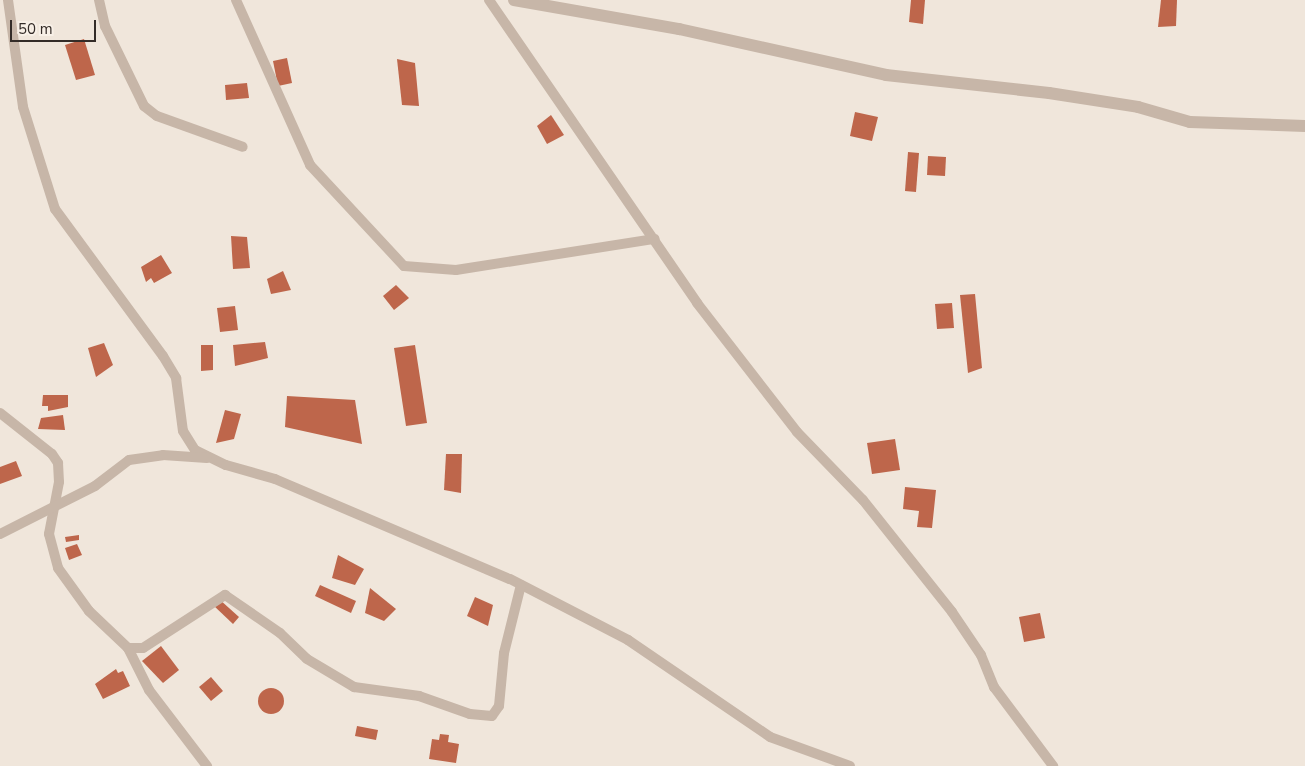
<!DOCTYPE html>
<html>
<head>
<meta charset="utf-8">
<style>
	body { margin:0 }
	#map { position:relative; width:1305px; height:766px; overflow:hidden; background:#f0e6db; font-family:"Nunito Sans",sans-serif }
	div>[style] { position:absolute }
	.building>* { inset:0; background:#be664b }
	.round { border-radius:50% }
	.minor>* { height:10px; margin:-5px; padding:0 5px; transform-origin:5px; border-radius:5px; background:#c7b6a8 }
	.tertiary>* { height:12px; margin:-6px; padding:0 6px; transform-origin:6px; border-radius:6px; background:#c7b6a8 }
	span { translate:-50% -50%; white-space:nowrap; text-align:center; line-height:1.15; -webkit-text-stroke:4px #f8f0e7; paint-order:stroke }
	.scale { position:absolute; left:10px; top:20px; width:86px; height:22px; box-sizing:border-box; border:2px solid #342c28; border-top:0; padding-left:6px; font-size:15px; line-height:18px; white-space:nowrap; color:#342c28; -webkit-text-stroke:4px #f8f0e7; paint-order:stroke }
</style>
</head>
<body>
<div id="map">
	<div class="building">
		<i style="clip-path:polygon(911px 0,925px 0,923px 24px,909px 22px)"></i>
		<i style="clip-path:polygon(1161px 0,1177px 0,1176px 26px,1158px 27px)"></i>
		<i style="clip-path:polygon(84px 39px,95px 75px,76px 80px,65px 45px)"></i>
		<i style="clip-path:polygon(287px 58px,292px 83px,278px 86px,273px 61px)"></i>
		<i style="clip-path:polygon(397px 59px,415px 63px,419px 106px,402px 105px)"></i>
		<i style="clip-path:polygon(247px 83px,249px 98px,226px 100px,225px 85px)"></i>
		<i style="clip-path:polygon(855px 112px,878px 117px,872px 141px,850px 136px)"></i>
		<i style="clip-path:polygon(551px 115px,564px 135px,547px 144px,537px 126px)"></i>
		<i style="clip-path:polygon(908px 152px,919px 153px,916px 192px,905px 191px)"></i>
		<i style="clip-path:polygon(928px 156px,946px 157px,945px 176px,927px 175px)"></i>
		<i style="clip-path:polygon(231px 236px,247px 237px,250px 268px,233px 269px)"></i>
		<i style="clip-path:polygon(161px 255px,172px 273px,154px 283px,151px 278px,146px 282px,141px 267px)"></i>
		<i style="clip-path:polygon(283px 271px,291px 290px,271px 294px,267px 279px)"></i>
		<i style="clip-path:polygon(396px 285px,409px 298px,394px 310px,383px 296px)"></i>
		<i style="clip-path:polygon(975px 294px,982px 368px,968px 373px,960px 295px)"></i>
		<i style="clip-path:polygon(952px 303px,954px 328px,937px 329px,935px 304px)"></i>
		<i style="clip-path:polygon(235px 306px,238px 330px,220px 332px,217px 308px)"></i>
		<i style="clip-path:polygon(265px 342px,268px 358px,235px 366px,233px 345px)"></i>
		<i style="clip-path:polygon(104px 343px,113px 365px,96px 377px,88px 348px)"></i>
		<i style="clip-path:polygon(201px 345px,213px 345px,213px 370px,201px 371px)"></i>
		<i style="clip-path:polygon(415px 345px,427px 423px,406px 426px,394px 348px)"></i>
		<i style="clip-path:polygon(43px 395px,68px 395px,68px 407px,48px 411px,48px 406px,42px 406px)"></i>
		<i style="clip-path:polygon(287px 396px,355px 400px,362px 444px,285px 427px)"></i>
		<i style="clip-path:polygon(225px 410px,241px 414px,234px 439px,216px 443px)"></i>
		<i style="clip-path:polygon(63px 415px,65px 430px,38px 429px,41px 418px)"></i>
		<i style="clip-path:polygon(895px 439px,900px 470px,872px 474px,867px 443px)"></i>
		<i style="clip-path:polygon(446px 454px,462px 454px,461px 493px,444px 490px)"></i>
		<i style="clip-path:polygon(16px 461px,22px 476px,0 484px,0 467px)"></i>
		<i style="clip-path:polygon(905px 487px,936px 490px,932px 528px,917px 527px,919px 511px,903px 509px)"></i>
		<i style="clip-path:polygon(79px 535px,79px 540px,66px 542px,65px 537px)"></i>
		<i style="clip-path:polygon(77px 544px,82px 555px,69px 560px,65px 548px)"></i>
		<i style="clip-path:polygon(338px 555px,364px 569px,355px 585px,332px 578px)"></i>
		<i style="clip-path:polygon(320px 585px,356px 601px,351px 613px,315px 596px)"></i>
		<i style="clip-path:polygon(370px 588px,396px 609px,384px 621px,365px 613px)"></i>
		<i style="clip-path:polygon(475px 597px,493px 605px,488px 626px,467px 616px)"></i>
		<i style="clip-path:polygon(219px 599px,239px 617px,233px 624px,213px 605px)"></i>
		<i style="clip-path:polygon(1040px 613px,1045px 638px,1024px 642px,1019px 617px)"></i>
		<i style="clip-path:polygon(161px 646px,179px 670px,163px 683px,142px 661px)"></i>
		<i style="clip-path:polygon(116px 669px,118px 673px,123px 671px,130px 686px,103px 699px,95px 684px)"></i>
		<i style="clip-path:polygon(211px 677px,223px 691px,211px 701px,199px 687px)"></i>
		<i class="round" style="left:258px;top:688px;width:26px;height:26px"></i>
		<i style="clip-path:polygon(357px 726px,378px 730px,376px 740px,355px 736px)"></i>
		<i style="clip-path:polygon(440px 734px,449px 735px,448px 742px,459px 744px,456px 763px,429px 759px,432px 739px,439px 740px)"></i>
	</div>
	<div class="minor">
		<i style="left:8px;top:0;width:108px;rotate:82deg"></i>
		<i style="left:23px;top:107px;width:107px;rotate:72.6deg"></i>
		<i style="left:55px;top:209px;width:182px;rotate:53.7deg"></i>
		<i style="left:163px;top:356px;width:26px;rotate:59deg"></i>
		<i style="left:176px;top:378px;width:53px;rotate:82.5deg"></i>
		<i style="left:183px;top:431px;width:22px;rotate:58deg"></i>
		<i style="left:195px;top:450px;width:34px;rotate:26deg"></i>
		<i style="left:226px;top:465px;width:51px;rotate:15.9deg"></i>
		<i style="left:275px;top:479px;width:255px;rotate:23.1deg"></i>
		<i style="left:510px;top:579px;width:133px;rotate:27.3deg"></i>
		<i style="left:628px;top:640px;width:172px;rotate:34.3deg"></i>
		<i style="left:770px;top:737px;width:85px;rotate:19.9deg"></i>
		<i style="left:99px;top:0;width:27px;rotate:77deg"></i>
		<i style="left:105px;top:26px;width:89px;rotate:64deg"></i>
		<i style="left:144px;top:106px;width:16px;rotate:38deg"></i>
		<i style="left:157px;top:116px;width:91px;rotate:19.8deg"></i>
		<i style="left:236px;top:0;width:181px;rotate:65.8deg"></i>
		<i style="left:310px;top:165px;width:138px;rotate:47.1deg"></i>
		<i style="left:404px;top:266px;width:52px;rotate:4.4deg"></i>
		<i style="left:456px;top:270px;width:201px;rotate:-8.9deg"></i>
		<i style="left:489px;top:0;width:368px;rotate:55.5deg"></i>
		<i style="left:697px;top:303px;width:163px;rotate:52.2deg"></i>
		<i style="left:797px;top:432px;width:95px;rotate:45.9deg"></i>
		<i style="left:863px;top:500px;width:143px;rotate:51.5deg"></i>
		<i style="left:952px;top:612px;width:52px;rotate:56deg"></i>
		<i style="left:981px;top:655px;width:35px;rotate:68deg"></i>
		<i style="left:994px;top:687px;width:99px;rotate:53.2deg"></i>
		<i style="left:0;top:413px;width:66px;rotate:38.3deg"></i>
		<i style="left:52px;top:454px;width:11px;rotate:56deg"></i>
		<i style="left:58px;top:463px;width:19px;rotate:87deg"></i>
		<i style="left:59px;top:482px;width:53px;rotate:100.9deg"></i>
		<i style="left:49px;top:534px;width:35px;rotate:75deg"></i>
		<i style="left:58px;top:568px;width:53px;rotate:54.2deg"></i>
		<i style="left:89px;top:611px;width:54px;rotate:43.5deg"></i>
		<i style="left:128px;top:648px;width:15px"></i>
		<i style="left:143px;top:648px;width:98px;rotate:-32.9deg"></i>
		<i style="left:225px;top:595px;width:67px;rotate:34.6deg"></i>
		<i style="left:280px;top:633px;width:37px;rotate:44deg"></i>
		<i style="left:307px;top:659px;width:55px;rotate:30.8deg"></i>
		<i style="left:354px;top:687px;width:66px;rotate:7.9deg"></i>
		<i style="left:419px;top:696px;width:54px;rotate:19.4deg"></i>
		<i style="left:470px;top:714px;width:22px;rotate:5deg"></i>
		<i style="left:492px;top:716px;width:12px;rotate:-55deg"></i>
		<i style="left:499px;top:706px;width:53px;rotate:-84.6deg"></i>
		<i style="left:504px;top:653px;width:70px;rotate:-76deg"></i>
		<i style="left:0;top:534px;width:106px;rotate:-26.8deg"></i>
		<i style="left:95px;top:486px;width:43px;rotate:-37.4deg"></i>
		<i style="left:129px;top:460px;width:34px;rotate:-8deg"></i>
		<i style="left:163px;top:455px;width:44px;rotate:3.9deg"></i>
		<i style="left:128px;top:648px;width:47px;rotate:63.4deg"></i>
		<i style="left:149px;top:690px;width:96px;rotate:52.7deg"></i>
	</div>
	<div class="tertiary">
		<i style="left:514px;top:0;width:168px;rotate:10deg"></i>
		<i style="left:679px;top:29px;width:212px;rotate:12.5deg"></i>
		<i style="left:886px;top:75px;width:164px;rotate:6.3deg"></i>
		<i style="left:1049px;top:93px;width:90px;rotate:8.9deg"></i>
		<i style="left:1138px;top:107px;width:54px;rotate:16.1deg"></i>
		<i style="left:1190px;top:122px;width:115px;rotate:2deg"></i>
	</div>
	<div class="scale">50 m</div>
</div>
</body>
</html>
